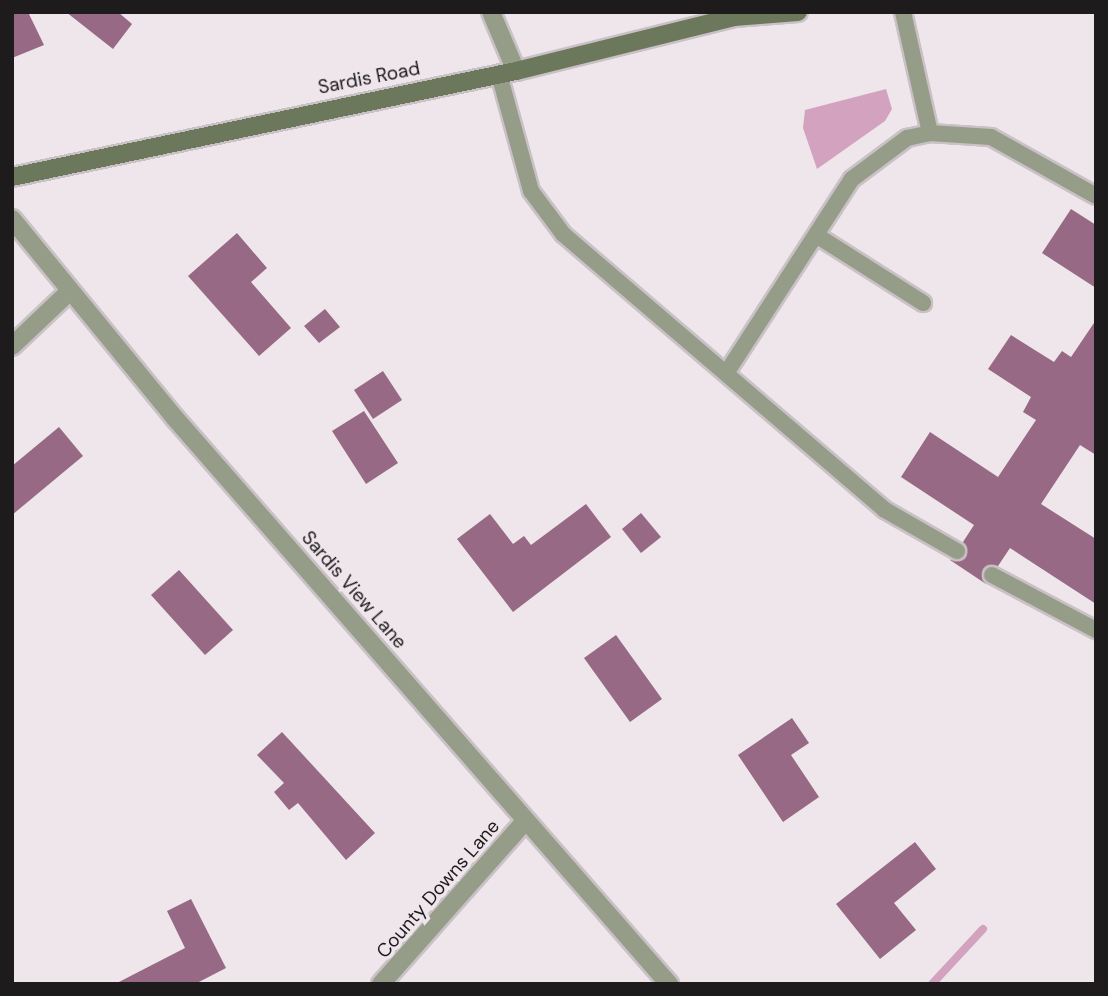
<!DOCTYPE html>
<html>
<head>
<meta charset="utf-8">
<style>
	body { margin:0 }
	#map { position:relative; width:1108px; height:996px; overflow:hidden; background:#eee6eb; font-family:"DM Sans",sans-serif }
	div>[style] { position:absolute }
	.water>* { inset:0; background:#d3a2be }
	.stream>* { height:8px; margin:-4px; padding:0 4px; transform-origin:4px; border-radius:4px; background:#d3a2be }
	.building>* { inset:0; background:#976984 }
	.roads { filter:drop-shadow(2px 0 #c9c1c6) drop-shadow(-2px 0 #c9c1c6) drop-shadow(0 2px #c9c1c6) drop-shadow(0 -2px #c9c1c6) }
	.lane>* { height:16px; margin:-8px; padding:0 8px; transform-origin:8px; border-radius:8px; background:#959d88 }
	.street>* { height:18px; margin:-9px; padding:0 9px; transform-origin:9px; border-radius:9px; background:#959d88 }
	.secondary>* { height:18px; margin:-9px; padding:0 9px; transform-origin:9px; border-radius:9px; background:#6c785b }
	span { translate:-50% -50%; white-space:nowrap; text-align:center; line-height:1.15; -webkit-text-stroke:7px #eee6eb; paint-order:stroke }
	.street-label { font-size:19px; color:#1e1b1d }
	.frame { position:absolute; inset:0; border:14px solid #1e1b1d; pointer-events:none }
</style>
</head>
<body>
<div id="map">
	<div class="water">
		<i style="clip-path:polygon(886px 89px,892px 109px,885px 121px,817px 169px,803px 128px,805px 110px)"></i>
	</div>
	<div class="stream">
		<i style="left:932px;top:984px;width:75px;rotate:-47.2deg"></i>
	</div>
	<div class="building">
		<i style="clip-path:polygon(12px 12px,28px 12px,44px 45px,12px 58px)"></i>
		<i style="clip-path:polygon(66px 12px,118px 12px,132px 24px,113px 49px)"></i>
		<i style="clip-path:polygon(1071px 209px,1096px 225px,1096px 288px,1042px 253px)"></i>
		<i style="clip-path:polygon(237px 233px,267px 268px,251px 282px,291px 328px,259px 356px,188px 276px)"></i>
		<i style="clip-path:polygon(325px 309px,340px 327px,319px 343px,304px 326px)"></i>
		<i style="clip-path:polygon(1096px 320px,1096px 455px,1080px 445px,1041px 504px,1096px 539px,1096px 604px,1010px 548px,998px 566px,983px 570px,986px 584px,950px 560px,966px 557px,963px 542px,974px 525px,901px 477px,930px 432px,998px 477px,1036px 420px,1023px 412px,1031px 397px,988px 369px,1011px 335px,1054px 362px,1062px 351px,1071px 357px)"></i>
		<i style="clip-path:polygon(383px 371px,402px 400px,373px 419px,354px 390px)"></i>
		<i style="clip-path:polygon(364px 411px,398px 463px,366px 484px,332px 431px)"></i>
		<i style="clip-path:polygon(59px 427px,83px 456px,12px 515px,12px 466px)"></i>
		<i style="clip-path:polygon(586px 504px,611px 537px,513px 612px,457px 539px,490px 514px,513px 544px,524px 536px,531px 545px)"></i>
		<i style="clip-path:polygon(641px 513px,661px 537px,641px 553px,622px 529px)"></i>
		<i style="clip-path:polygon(179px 570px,233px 630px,205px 655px,151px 595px)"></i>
		<i style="clip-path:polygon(616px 635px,662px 699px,630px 722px,584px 658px)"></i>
		<i style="clip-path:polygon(792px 718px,809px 743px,791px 755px,819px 797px,783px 822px,738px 755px)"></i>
		<i style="clip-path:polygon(282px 732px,375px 833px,346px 860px,298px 803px,289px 810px,274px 792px,284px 783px,257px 755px)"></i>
		<i style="clip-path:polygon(915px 842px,936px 869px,894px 903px,916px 930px,880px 959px,836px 904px)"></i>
		<i style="clip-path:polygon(191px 899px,226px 968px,195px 984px,115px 984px,185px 948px,167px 911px)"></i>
	</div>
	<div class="roads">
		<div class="lane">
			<i style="left:903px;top:12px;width:124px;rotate:77.4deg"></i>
			<i style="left:499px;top:74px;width:121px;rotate:74.7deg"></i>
			<i style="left:531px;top:191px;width:54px;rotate:53.3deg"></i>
			<i style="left:563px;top:234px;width:424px;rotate:40.6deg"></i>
			<i style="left:885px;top:510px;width:83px;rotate:29.7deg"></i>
			<i style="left:816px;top:235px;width:127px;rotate:32.4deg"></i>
			<i style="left:727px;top:372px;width:230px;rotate:-57.1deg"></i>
			<i style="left:852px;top:179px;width:69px;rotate:-36.7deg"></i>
			<i style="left:907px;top:138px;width:24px;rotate:-12deg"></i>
			<i style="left:930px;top:133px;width:61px;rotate:3.8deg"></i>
			<i style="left:991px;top:137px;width:120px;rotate:29.3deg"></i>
			<i style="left:992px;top:575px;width:118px;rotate:27.9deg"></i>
		</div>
		<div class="street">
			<i style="left:491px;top:12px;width:64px;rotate:67deg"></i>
			<i style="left:12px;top:219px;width:256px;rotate:50.7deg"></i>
			<i style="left:174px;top:417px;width:753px;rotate:48.88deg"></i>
			<i style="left:12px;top:346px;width:79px;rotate:-43.5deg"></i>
			<i style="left:381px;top:984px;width:217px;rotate:-48.5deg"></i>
		</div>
		<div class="secondary">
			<i style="left:12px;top:177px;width:515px;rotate:-11.88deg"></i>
			<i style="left:516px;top:71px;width:225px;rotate:-13.9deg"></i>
			<i style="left:734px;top:17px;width:64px;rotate:-4.5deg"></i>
		</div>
	</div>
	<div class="street-label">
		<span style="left:369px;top:78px;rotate:-11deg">Sardis Road</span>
		<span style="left:354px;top:590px;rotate:49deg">Sardis View Lane</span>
		<span style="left:438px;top:889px;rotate:-49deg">County Downs Lane</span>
	</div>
	<div class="frame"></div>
</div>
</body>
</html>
